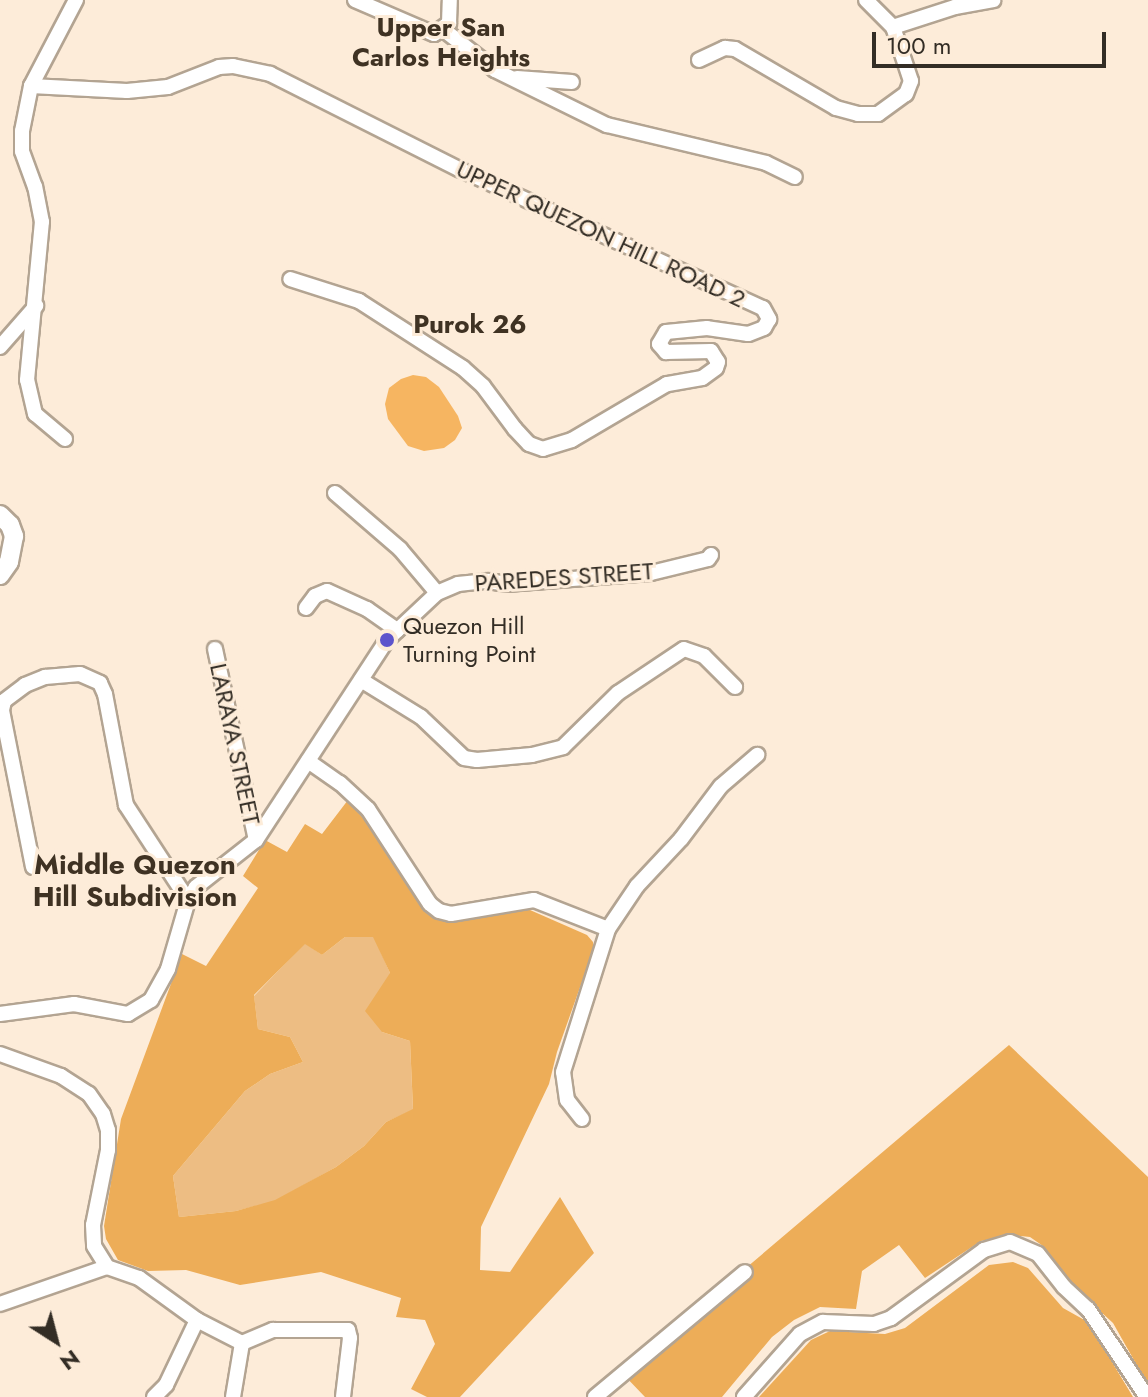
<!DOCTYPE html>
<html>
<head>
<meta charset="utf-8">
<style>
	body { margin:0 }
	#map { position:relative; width:1148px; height:1397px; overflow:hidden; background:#fdecd9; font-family:Jost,sans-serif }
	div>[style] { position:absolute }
	.green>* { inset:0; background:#edbd83 }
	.forest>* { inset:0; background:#edad58 }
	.water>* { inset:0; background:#f6b561 }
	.roads { filter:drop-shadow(2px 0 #b3a492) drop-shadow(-2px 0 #b3a492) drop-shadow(0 2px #b3a492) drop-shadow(0 -2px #b3a492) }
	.street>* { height:14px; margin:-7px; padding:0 7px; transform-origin:7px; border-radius:7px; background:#fff }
	.secondary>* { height:18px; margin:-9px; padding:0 9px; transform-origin:9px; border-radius:9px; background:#fff }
	.dots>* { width:22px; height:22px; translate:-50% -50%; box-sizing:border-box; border:4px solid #fdecd9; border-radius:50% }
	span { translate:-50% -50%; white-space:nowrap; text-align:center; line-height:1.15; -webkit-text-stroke:6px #fdecd9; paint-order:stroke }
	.street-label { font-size:24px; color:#332d25 }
	.poi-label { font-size:24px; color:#332d25 }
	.left { translate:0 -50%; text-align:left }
	.neighbourhood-label { font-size:26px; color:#3f3223; font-weight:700 }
	.quarter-label { font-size:28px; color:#3f3223; font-weight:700 }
	.north { position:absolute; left:16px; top:1301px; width:80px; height:80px; -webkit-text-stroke:6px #fdecd9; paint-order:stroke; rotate:144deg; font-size:22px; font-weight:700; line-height:32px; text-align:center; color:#332d25 }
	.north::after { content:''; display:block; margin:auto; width:28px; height:36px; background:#332d25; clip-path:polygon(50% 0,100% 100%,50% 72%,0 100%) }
	.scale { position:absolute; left:872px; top:32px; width:234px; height:36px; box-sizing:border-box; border:4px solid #332d25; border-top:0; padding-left:10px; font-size:24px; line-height:28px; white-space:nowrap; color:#332d25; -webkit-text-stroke:6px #fdecd9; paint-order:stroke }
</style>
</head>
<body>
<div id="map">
	<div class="green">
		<i style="clip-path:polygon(345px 937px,374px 937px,390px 973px,382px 1032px,410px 1041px,413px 1110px,386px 1122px,364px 1146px,336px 1167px,275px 1201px,236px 1211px,179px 1217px,173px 1176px,245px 1091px,270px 1074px,303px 1062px,290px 1037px,258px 1029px,254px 996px,305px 943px,322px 955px)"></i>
	</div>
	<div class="forest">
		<i style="clip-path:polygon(evenodd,348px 800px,388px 848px,429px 912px,453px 921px,498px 911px,530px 910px,587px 935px,593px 942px,594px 948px,557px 1052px,549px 1084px,481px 1227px,480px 1270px,510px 1272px,560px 1197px,594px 1253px,460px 1397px,427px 1397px,411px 1389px,435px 1344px,425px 1320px,396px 1317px,401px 1298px,321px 1272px,240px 1285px,186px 1270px,148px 1271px,118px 1260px,106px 1239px,104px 1226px,121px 1119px,182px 954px,206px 966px,258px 888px,243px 876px,265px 840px,287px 852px,305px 824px,322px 834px,348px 800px,345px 937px,373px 937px,390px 973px,365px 1011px,382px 1032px,410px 1041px,413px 1109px,386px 1122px,364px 1146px,336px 1167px,275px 1200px,236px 1211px,179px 1217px,173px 1176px,245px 1091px,270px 1074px,303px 1062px,290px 1037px,258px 1029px,254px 995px,305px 944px,322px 955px,345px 937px)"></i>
		<i style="clip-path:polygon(1009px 1045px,1148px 1177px,1148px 1385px,1113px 1323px,1066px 1280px,1043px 1246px,1030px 1237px,1010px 1235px,981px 1241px,925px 1278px,899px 1245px,862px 1271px,856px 1309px,820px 1307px,794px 1320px,772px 1337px,722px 1397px,645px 1397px,622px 1373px)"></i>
		<i style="clip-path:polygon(1013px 1262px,1028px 1268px,1063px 1308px,1088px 1322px,1133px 1397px,759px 1397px,811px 1340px,830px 1331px,885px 1334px,905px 1328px,989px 1265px)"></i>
	</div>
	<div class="water">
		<i style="clip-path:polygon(413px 375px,426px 377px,439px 387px,458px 416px,462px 428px,455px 440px,444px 448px,424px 451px,408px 446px,388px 419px,385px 404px,389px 388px,401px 379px)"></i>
	</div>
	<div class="roads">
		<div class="street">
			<i style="left:355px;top:0;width:86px;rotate:23.3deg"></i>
			<i style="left:434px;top:34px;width:19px;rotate:-36deg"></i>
			<i style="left:449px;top:23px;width:23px;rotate:-88deg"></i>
			<i style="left:893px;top:27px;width:65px;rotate:-17.9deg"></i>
			<i style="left:955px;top:7px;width:39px;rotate:-10deg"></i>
			<i style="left:444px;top:30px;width:65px;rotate:38.1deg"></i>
			<i style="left:495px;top:70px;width:125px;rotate:26.2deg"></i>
			<i style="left:607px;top:125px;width:163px;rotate:13.4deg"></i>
			<i style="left:766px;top:163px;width:32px;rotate:26deg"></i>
			<i style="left:699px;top:60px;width:29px;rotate:-25deg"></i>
			<i style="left:725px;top:48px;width:10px;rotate:6deg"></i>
			<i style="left:735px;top:49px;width:117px;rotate:30.3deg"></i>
			<i style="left:836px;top:108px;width:23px;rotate:15deg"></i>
			<i style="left:858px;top:114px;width:20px"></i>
			<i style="left:878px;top:114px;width:34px;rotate:-36deg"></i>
			<i style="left:906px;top:94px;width:14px;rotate:-69deg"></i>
			<i style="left:911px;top:81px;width:57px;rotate:-108.4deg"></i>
			<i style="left:893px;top:27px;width:38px;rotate:-135deg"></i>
			<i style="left:517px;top:78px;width:55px;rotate:4.2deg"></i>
			<i style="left:31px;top:86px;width:96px;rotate:3deg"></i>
			<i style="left:127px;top:91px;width:41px;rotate:-5.6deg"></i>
			<i style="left:168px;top:87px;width:55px;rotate:-21.4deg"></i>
			<i style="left:219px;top:67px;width:14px;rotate:-4deg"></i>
			<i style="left:233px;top:66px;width:38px;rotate:12deg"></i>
			<i style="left:270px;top:74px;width:212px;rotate:26.7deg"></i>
			<i style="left:459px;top:169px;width:334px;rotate:24.6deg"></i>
			<i style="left:763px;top:308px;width:13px;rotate:61deg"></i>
			<i style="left:769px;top:319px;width:10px;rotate:119deg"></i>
			<i style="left:764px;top:328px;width:17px;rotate:159deg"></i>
			<i style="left:748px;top:334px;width:41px;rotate:-171.7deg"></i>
			<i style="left:707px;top:328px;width:41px;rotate:174.4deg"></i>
			<i style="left:666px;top:332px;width:14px;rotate:120deg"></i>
			<i style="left:659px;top:344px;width:11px;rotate:49deg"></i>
			<i style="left:666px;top:352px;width:45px;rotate:-1.3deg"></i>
			<i style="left:711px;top:351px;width:13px;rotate:58deg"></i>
			<i style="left:718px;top:362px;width:6px;rotate:108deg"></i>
			<i style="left:716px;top:368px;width:17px;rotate:144deg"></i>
			<i style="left:702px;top:378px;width:36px;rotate:170deg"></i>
			<i style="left:667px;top:384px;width:110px;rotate:149.5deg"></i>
			<i style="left:572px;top:440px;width:30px;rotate:163deg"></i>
			<i style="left:543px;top:449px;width:15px;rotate:-160deg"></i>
			<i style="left:529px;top:444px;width:21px;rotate:-133deg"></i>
			<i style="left:515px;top:429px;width:54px;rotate:-126.7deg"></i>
			<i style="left:483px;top:386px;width:27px;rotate:-138deg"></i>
			<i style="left:463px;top:368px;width:124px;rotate:-147.2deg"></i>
			<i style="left:359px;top:301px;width:72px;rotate:-162.3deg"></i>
			<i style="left:0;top:347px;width:55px;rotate:-48.7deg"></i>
			<i style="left:65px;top:439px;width:39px;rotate:-140deg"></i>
			<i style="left:35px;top:414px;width:35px;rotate:-103deg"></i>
			<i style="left:27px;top:380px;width:159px;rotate:-84.6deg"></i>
			<i style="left:42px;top:222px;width:36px;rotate:-101deg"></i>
			<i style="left:35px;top:187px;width:38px;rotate:-110deg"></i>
			<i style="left:22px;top:151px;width:20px;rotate:-90deg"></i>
			<i style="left:22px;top:131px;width:46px;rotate:-78.7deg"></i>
			<i style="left:31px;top:86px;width:97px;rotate:-62.4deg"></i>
			<i style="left:335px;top:493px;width:86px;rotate:40.7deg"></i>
			<i style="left:400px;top:549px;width:57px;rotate:49.9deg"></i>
			<i style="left:306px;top:608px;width:15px;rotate:-53deg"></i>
			<i style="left:315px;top:596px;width:13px;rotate:-23deg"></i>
			<i style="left:327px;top:591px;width:44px;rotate:24.2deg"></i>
			<i style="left:367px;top:609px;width:37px;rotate:35deg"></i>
			<i style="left:215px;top:649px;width:195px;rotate:77.9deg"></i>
			<i style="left:361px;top:680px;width:70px;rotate:31.7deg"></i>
			<i style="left:421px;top:717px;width:59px;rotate:43.6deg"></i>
			<i style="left:464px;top:758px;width:13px;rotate:9deg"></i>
			<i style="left:477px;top:760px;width:55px;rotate:-5.2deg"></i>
			<i style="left:532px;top:755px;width:32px;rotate:-14deg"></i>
			<i style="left:563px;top:747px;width:77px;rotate:-44.5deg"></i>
			<i style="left:618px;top:693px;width:79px;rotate:-33.7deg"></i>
			<i style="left:684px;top:649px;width:21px;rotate:19deg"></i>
			<i style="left:704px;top:656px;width:44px;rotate:45deg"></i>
			<i style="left:308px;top:761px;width:39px;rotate:35deg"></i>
			<i style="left:340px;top:783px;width:38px;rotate:43deg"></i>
			<i style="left:368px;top:809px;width:113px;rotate:56.9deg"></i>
			<i style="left:430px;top:904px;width:11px;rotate:38deg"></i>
			<i style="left:439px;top:911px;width:12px;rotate:14deg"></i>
			<i style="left:451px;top:914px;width:84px;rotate:-9.6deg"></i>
			<i style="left:534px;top:900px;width:79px;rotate:21.4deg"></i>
			<i style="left:33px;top:867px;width:160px;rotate:-101.2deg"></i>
			<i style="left:2px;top:710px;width:9px;rotate:-77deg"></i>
			<i style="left:4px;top:701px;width:26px;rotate:-37deg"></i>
			<i style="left:25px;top:685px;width:22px;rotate:-22deg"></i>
			<i style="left:45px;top:677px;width:35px;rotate:-5deg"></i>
			<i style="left:80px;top:674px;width:22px;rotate:24deg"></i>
			<i style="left:100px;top:683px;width:12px;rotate:66deg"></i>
			<i style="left:105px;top:694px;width:113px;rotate:79.3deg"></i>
			<i style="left:126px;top:805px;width:113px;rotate:56.9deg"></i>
			<i style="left:0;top:1014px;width:75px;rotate:-7.7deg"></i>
			<i style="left:74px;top:1004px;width:55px;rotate:10.5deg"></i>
			<i style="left:128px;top:1014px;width:27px;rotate:-31deg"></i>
			<i style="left:151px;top:1000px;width:35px;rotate:-61deg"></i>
			<i style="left:168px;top:969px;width:72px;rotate:-73.8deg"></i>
			<i style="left:188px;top:900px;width:15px;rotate:-58deg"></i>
			<i style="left:196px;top:887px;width:76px;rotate:-38.1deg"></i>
			<i style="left:256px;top:840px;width:239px;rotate:-56.8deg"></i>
			<i style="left:387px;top:640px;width:69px;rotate:-43.2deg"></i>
			<i style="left:437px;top:593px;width:23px;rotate:-23deg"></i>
			<i style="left:458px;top:584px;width:30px;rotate:-6deg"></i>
			<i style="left:488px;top:581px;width:19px;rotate:9deg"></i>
			<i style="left:507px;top:584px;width:144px;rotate:-4.4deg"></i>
			<i style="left:651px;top:573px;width:59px;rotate:-13.8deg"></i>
			<i style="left:708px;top:559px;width:5px;rotate:-53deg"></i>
			<i style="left:0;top:1054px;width:65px;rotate:19.8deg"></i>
			<i style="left:61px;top:1076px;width:33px;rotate:33deg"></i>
			<i style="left:89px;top:1094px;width:24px;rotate:55deg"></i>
			<i style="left:103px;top:1114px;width:17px;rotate:73deg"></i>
			<i style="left:108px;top:1130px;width:20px;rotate:90deg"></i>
			<i style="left:108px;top:1150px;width:76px;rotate:101.3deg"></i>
			<i style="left:93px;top:1225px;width:21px;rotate:87deg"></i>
			<i style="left:94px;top:1246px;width:25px;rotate:58deg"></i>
			<i style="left:107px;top:1267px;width:34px;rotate:19deg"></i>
			<i style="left:139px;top:1278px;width:72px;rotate:35.9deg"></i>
			<i style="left:197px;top:1320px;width:51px;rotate:27.1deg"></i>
			<i style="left:582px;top:1119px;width:24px;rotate:-128deg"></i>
			<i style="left:567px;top:1100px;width:28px;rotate:-98deg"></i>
			<i style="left:563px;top:1072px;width:150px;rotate:-72.5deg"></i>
			<i style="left:608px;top:929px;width:52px;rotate:-56deg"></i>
			<i style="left:637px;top:886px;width:64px;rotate:-46.9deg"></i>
			<i style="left:681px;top:839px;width:66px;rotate:-53deg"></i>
			<i style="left:721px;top:786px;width:48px;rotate:-40.7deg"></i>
			<i style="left:0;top:1304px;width:113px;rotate:-19.1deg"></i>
			<i style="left:242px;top:1343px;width:34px;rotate:-23deg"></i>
			<i style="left:273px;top:1330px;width:75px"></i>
			<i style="left:348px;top:1330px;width:8px;rotate:76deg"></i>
			<i style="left:350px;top:1338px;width:59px;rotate:96.8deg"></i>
			<i style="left:154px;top:1397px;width:17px;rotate:-45deg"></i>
			<i style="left:166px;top:1385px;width:72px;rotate:-64.5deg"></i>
			<i style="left:233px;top:1397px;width:55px;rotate:-80.5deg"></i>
			<i style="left:595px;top:1397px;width:195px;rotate:-39.8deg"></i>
			<i style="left:744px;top:1397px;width:84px;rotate:-48.4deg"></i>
			<i style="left:800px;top:1334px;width:26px;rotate:-28deg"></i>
			<i style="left:823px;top:1322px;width:51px;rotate:2.2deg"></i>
			<i style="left:874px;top:1324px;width:18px;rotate:-19deg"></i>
			<i style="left:891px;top:1318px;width:115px;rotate:-36.2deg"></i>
			<i style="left:984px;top:1250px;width:27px;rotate:-17deg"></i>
			<i style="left:1010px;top:1242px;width:30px;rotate:23deg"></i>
			<i style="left:1038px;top:1254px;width:42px;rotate:51.8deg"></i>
			<i style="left:1064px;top:1287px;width:33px;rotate:43deg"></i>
			<i style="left:1088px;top:1309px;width:106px;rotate:56.2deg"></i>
		</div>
		<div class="secondary">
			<i style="left:0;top:515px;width:14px;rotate:45deg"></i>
			<i style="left:10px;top:525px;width:12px;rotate:70deg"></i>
			<i style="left:14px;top:536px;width:26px;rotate:101deg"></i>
			<i style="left:9px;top:562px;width:16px;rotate:125deg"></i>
		</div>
	</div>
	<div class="dots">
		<i style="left:387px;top:640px;background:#5d54cc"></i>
	</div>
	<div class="street-label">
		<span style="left:601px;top:234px;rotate:25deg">UPPER QUEZON HILL ROAD 2</span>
		<span style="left:564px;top:577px;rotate:-4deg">PAREDES STREET</span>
		<span style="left:235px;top:744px;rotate:78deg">LARAYA STREET</span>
	</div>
	<div class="poi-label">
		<span class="left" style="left:403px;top:640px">Quezon Hill<br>Turning Point</span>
	</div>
	<div class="neighbourhood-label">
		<span style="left:441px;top:43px">Upper San<br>Carlos Heights</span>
		<span style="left:470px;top:325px">Purok 26</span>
	</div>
	<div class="quarter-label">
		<span style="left:135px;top:881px">Middle Quezon<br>Hill Subdivision</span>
	</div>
	<div class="north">N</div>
	<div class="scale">100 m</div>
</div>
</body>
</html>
